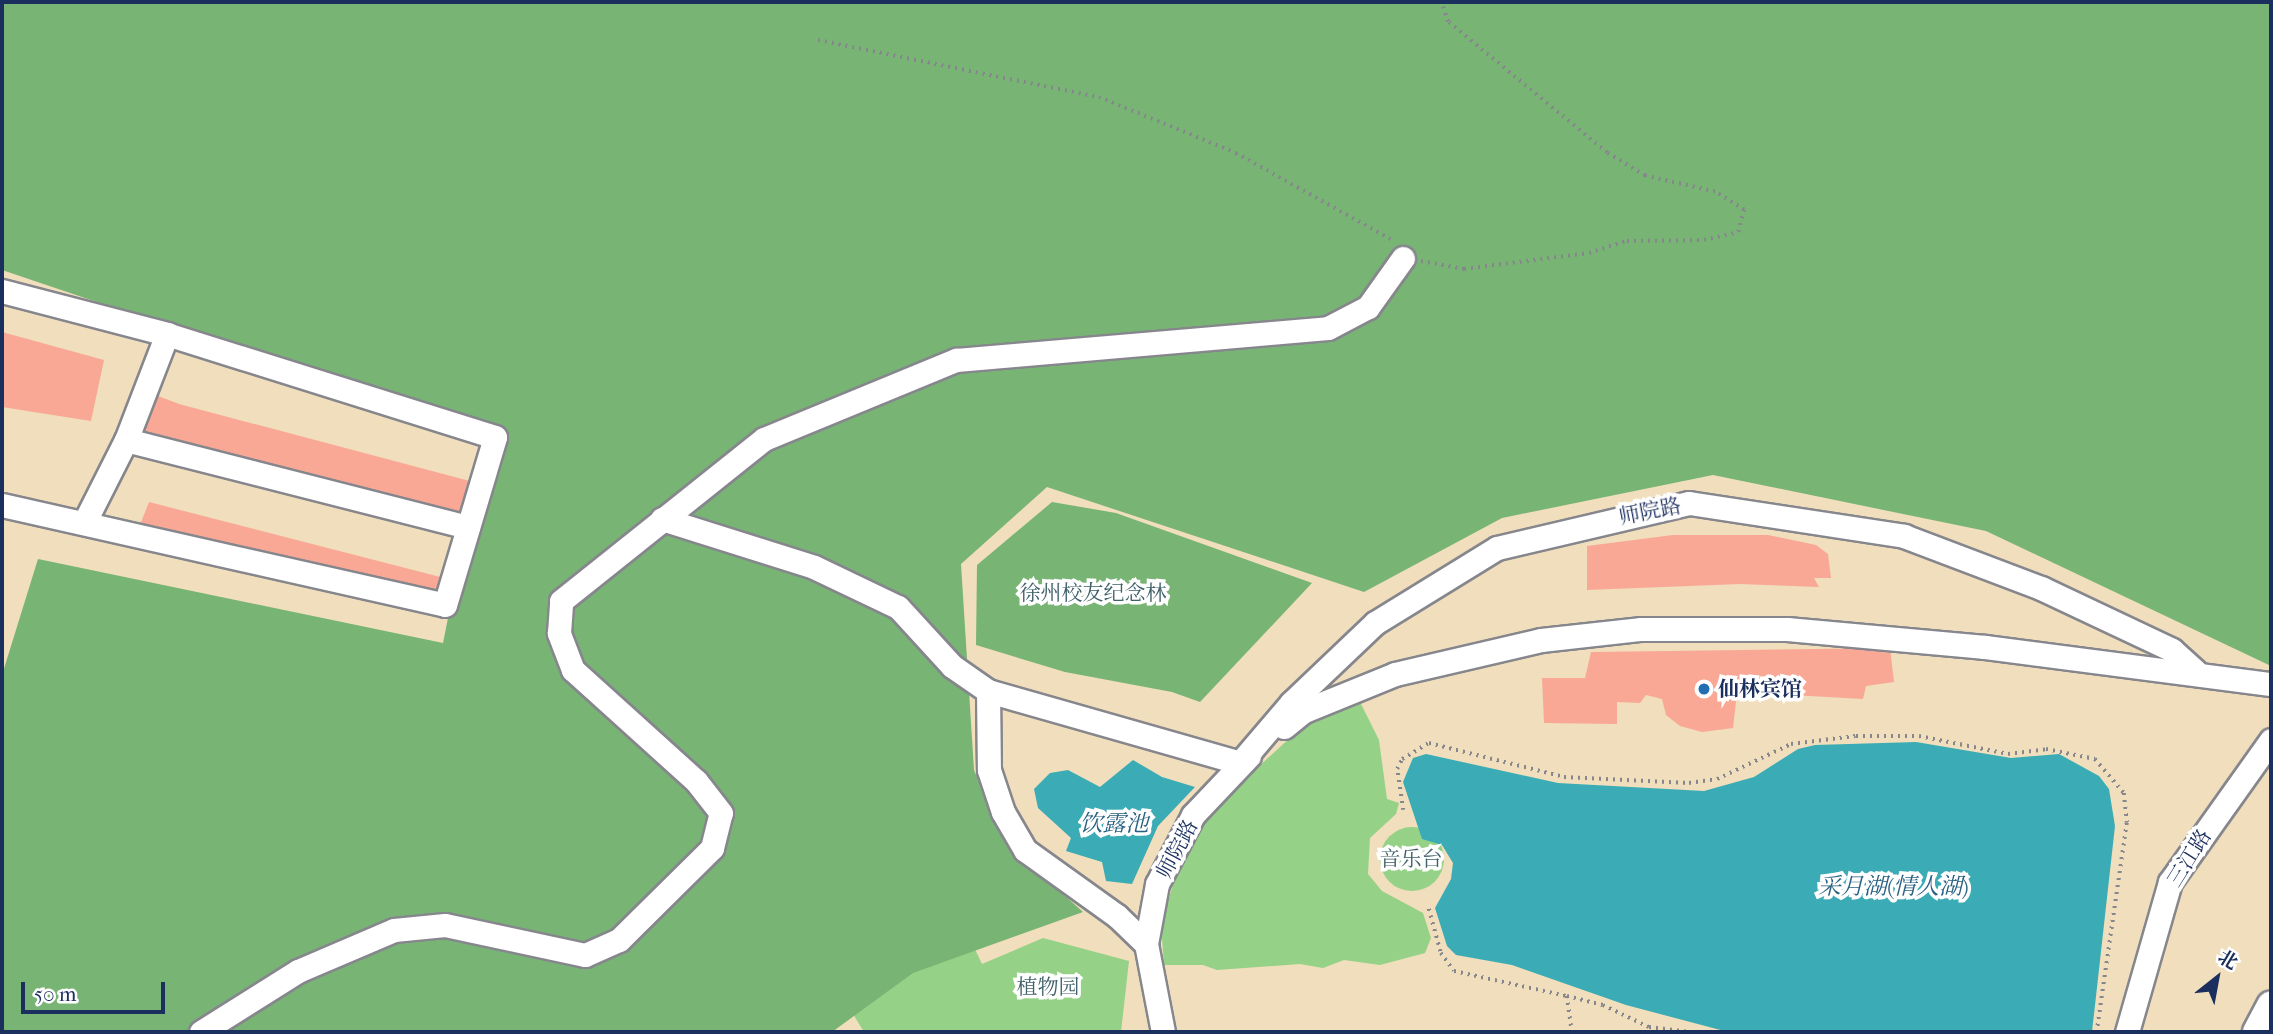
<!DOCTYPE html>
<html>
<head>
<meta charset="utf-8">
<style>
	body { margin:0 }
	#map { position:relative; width:2273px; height:1034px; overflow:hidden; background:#f0debc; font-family:"IM FELL French Canon","Noto Serif SC",serif }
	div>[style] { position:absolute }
	.green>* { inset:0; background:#95d287 }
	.round { border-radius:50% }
	.forest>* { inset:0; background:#78b474 }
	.water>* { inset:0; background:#3bacb5 }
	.building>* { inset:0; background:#f9a896 }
	.path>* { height:3.5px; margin-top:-1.75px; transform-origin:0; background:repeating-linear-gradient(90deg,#86868d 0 2px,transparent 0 7px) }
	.roads { filter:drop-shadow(2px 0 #86868d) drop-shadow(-2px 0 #86868d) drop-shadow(0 2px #86868d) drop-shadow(0 -2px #86868d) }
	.minor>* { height:23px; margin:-11.5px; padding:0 11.5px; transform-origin:11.5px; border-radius:11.5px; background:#fff }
	.major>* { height:28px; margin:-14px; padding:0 14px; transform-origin:14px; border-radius:14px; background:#fff }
	.dots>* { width:19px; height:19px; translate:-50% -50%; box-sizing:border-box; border:4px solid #fff; border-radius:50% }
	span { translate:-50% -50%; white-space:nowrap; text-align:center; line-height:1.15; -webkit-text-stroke:7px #fff; paint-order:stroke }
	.street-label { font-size:21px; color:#1b2f5e }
	.park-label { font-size:21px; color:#40606a }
	.poi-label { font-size:21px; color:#1b2f5e; font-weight:700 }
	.left { translate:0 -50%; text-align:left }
	.water-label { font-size:23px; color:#286181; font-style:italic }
	.frame { position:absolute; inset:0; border:4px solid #1b2f5e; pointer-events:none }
	.north { position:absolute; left:2182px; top:943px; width:70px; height:70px; -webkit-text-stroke:5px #fff; paint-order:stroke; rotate:31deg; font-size:19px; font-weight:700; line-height:28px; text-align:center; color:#1b2f5e }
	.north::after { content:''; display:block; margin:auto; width:24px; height:32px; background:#1b2f5e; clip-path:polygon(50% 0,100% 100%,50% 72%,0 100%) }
	.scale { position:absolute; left:21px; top:982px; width:144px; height:32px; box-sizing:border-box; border:4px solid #1b2f5e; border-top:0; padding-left:9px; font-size:21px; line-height:24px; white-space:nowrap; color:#1b2f5e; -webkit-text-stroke:5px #fff; paint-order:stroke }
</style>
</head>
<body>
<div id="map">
	<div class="green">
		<i style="clip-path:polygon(1359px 700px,1379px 740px,1387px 799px,1399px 803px,1396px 814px,1370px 838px,1368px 874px,1382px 891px,1423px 913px,1431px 938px,1425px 953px,1380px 965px,1344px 960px,1323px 968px,1300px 964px,1217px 970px,1203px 965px,1164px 965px,1161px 925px,1175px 878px,1198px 830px,1229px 794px,1307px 722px)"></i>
		<i class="round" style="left:1380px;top:827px;width:64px;height:64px"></i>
		<i style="clip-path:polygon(965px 928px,982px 964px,1043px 938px,1129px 961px,1121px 1032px,864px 1032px,847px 1004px)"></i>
	</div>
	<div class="forest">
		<i style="clip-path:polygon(2px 2px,2271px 2px,2271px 666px,1986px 531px,1713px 475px,1502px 518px,1364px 592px,1047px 487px,961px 564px,974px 770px,1005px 842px,1083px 912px,913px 973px,832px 1032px,2px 1032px,2px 675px,38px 559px,443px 643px,485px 433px,2px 270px)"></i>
		<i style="clip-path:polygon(1052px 502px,1116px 513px,1312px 583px,1200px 702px,1172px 692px,1065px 672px,976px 645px,977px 565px)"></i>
	</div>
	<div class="water">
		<i style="clip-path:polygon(1916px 742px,2011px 758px,2059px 754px,2099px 776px,2109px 789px,2115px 826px,2092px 1032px,1728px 1032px,1626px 1005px,1512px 965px,1456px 955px,1447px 946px,1435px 908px,1451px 879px,1453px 863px,1442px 845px,1422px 839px,1403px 782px,1413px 758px,1426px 754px,1558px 783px,1704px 791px,1754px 777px,1798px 749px,1815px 745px)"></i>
		<i style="clip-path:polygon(1133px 760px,1162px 777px,1195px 787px,1158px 826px,1132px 884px,1106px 881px,1102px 862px,1066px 851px,1071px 838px,1038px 808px,1034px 789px,1050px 773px,1068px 770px,1100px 787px)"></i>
	</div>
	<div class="building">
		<i style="clip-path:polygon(2px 332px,104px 360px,91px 421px,2px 407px)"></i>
		<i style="clip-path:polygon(145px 391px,179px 404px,481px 484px,468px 527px,126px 440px)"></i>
		<i style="clip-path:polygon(149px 502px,452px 580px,445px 605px,136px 535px)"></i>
		<i style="clip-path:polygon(1673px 535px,1768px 535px,1816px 545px,1828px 554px,1831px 578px,1814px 578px,1819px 587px,1740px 584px,1587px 590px,1587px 546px)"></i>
		<i style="clip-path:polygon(1890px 648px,1894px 682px,1866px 686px,1863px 699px,1737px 692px,1733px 728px,1702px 732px,1680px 726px,1666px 715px,1662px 699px,1646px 695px,1640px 703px,1617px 702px,1617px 724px,1544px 723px,1542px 678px,1585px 678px,1591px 652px)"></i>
	</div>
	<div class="path">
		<i style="left:818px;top:40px;width:287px;rotate:11.5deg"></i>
		<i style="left:1099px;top:97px;width:148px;rotate:22.2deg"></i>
		<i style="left:1236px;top:153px;width:179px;rotate:29.1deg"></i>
		<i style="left:1421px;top:261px;width:44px;rotate:10.5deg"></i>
		<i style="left:1464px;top:269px;width:126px;rotate:-7.3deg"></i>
		<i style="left:1589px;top:253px;width:40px;rotate:-18deg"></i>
		<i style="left:1627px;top:241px;width:77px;rotate:-0.7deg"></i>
		<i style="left:1704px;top:240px;width:35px;rotate:-13deg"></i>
		<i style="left:1738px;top:232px;width:23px;rotate:-75deg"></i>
		<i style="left:1744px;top:210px;width:34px;rotate:-148deg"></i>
		<i style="left:1715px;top:192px;width:72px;rotate:-167.1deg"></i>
		<i style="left:1645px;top:176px;width:44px;rotate:-148.8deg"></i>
		<i style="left:1607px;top:153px;width:206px;rotate:-140.5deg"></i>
		<i style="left:1448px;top:22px;width:21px;rotate:-109deg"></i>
		<i style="left:1403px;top:810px;width:41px;rotate:-98.3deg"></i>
		<i style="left:1397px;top:769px;width:11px;rotate:-63deg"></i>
		<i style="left:1402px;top:759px;width:31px;rotate:-31deg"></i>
		<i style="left:1429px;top:743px;width:139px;rotate:14.1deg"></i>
		<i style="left:1564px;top:777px;width:125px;rotate:2.7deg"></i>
		<i style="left:1689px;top:783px;width:28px;rotate:-8deg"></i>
		<i style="left:1717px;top:779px;width:82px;rotate:-25.3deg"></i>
		<i style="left:1791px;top:744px;width:65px;rotate:-7deg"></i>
		<i style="left:1856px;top:736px;width:63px"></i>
		<i style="left:1919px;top:736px;width:91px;rotate:11.4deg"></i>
		<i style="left:2008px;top:754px;width:38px;rotate:-7deg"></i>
		<i style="left:2046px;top:749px;width:50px;rotate:11.5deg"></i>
		<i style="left:2095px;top:759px;width:45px;rotate:49.5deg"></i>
		<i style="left:2124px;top:793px;width:30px;rotate:84deg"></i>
		<i style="left:2127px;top:823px;width:211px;rotate:98.2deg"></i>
		<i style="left:1429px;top:909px;width:46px;rotate:74.7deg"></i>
		<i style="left:1441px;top:953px;width:22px;rotate:54deg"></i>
		<i style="left:1454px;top:971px;width:116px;rotate:12.5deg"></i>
		<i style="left:1567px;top:996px;width:36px;rotate:82deg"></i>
		<i style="left:1567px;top:996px;width:37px;rotate:14deg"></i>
		<i style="left:1603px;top:1005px;width:51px;rotate:25.6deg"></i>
		<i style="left:1649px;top:1027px;width:41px;rotate:7deg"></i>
	</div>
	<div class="roads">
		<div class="minor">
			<i style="left:2px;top:291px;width:171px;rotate:14.6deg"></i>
			<i style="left:167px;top:334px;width:114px;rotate:111.1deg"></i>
			<i style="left:126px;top:440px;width:93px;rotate:116.8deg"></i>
			<i style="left:126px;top:440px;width:353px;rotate:14.3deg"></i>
			<i style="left:2px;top:505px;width:454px;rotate:12.7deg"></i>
			<i style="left:445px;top:605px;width:175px;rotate:-73.4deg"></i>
			<i style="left:495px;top:437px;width:344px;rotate:-162.6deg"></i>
			<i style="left:662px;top:519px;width:159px;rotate:17.5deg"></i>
			<i style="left:814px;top:567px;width:93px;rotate:25.5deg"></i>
			<i style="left:898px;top:607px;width:80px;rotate:47.5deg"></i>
			<i style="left:952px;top:666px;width:44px;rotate:34.8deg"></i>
			<i style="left:988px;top:691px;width:262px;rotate:15.9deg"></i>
			<i style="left:1240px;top:763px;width:79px;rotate:-49.6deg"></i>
			<i style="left:1291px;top:703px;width:116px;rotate:-43.6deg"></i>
			<i style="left:1375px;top:623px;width:143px;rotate:-31.6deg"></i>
			<i style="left:1497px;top:548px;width:197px;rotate:-13.2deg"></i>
			<i style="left:1689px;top:503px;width:218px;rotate:8.7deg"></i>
			<i style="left:1904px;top:536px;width:147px;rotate:20.8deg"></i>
			<i style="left:2041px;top:588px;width:145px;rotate:25.3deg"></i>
			<i style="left:2172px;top:650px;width:31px;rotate:42deg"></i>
			<i style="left:988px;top:691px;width:79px;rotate:89.3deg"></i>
			<i style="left:989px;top:770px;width:44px;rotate:71.6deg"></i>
			<i style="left:1003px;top:812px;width:44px;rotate:59.9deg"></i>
			<i style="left:1025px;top:850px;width:113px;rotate:35.7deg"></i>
			<i style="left:1117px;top:916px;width:40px;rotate:44deg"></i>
			<i style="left:1284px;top:727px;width:26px;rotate:-39deg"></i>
			<i style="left:1304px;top:711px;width:98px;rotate:-22.1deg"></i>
			<i style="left:1395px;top:674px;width:150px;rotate:-13.1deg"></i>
			<i style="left:1541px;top:640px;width:101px;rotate:-6.3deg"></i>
			<i style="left:1641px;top:629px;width:146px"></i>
			<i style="left:1787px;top:629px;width:199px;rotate:5.2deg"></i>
			<i style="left:1985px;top:647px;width:288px;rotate:7.4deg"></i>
			<i style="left:201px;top:1032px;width:115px;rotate:-32.2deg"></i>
			<i style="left:298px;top:971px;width:104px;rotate:-23.1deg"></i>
			<i style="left:394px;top:930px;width:51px;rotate:-5.6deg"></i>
			<i style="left:445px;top:925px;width:143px;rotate:12.1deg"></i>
			<i style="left:585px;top:955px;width:37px;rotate:-24deg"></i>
			<i style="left:619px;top:940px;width:131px;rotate:-44.7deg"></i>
			<i style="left:712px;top:848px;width:36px;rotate:-76deg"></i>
			<i style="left:721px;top:813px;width:41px;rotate:-128deg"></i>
			<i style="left:696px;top:781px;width:166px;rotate:-137.9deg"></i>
			<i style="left:573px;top:670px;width:40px;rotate:-111deg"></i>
			<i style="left:559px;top:633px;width:32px;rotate:-86deg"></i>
			<i style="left:561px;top:601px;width:260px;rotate:-38.6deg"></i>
			<i style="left:764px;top:439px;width:208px;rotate:-22.4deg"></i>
			<i style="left:956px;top:360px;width:373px;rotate:-4.9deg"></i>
			<i style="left:1328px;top:328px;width:45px;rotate:-27.7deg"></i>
			<i style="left:1368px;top:307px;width:60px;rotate:-54.5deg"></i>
			<i style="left:1163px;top:1032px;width:90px;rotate:-100.9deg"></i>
			<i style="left:1146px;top:944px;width:61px;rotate:-79.6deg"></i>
			<i style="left:1157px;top:884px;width:78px;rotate:-62.4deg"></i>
			<i style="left:1193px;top:815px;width:81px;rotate:-46.5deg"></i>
			<i style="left:2127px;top:1032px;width:156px;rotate:-74deg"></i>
			<i style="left:2170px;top:882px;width:174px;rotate:-54.6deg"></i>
		</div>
		<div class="major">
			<i style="left:2257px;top:1032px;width:30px;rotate:-62deg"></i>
		</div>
	</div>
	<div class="dots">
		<i style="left:1704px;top:689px;background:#1f6fb2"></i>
	</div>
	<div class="street-label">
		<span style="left:1650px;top:511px;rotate:-11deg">师院路</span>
		<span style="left:1177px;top:849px;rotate:-62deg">师院路</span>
		<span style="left:2189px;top:858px;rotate:-58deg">三江路</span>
	</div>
	<div class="park-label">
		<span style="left:1093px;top:593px">徐州校友纪念林</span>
		<span style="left:1411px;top:859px">音乐台</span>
		<span style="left:1048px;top:987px">植物园</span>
	</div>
	<div class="poi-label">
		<span class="left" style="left:1718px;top:689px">仙林宾馆</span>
	</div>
	<div class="water-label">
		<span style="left:1114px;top:824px">饮露池</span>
		<span style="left:1893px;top:887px">采月湖(情人湖)</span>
	</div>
	<div class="frame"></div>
	<div class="north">北</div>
	<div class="scale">50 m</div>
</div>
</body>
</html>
